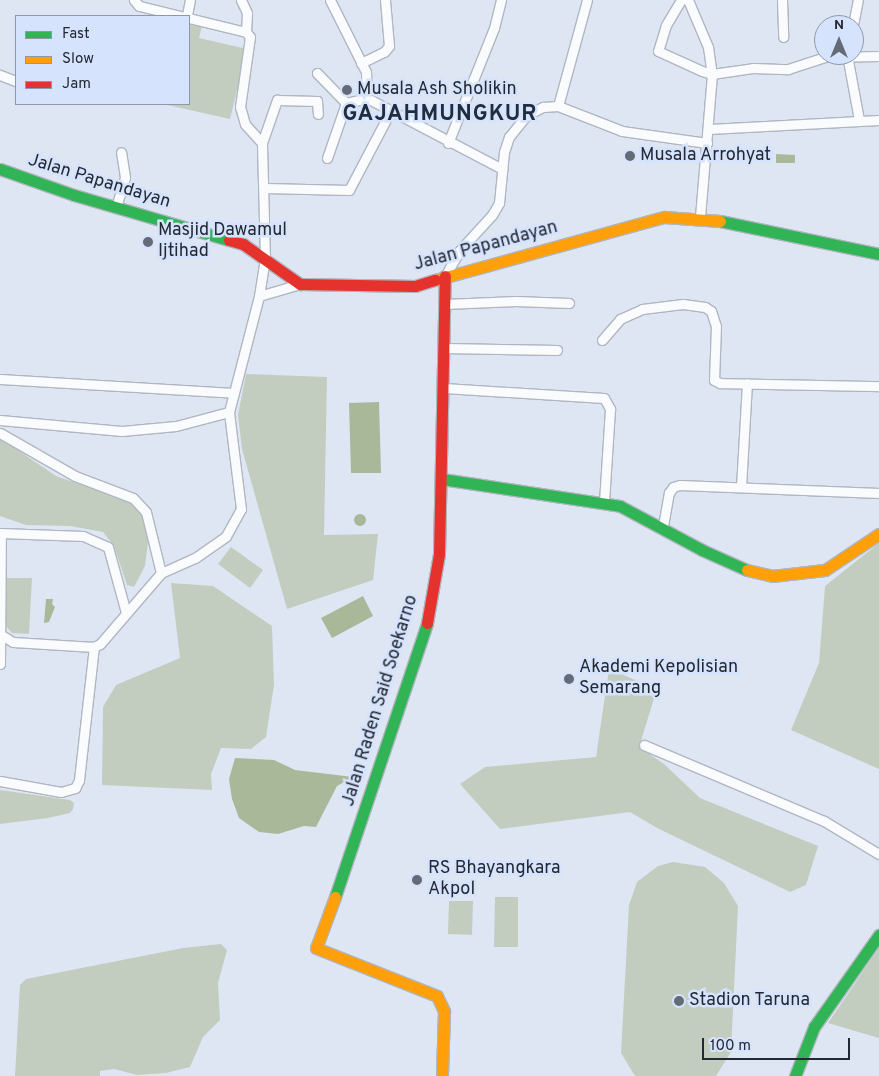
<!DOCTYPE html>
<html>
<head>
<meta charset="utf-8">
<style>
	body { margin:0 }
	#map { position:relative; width:879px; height:1076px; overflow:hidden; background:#dee6f4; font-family:Overpass,sans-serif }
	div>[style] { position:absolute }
	.green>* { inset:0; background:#c2cdc0 }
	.water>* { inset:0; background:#a9b899 }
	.round { border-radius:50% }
	.roads { filter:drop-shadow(1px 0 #b0b6c0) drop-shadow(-1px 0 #b0b6c0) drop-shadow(0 1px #b0b6c0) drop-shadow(0 -1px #b0b6c0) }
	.street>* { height:9px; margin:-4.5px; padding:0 4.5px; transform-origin:4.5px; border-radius:4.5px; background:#fafbfd }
	.fast>* { height:11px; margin:-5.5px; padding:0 5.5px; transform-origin:5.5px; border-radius:5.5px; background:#30b455 }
	.slow>* { height:11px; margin:-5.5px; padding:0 5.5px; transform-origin:5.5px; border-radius:5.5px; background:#ff9f0a }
	.jam>* { height:11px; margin:-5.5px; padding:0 5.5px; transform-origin:5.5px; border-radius:5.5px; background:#e5322d }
	.dots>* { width:14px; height:14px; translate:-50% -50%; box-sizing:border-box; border:2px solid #d5e3fd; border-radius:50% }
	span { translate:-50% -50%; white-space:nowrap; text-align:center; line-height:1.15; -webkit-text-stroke:5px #d5e3fd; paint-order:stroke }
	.poi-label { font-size:18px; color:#232832 }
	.left { translate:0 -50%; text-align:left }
	.street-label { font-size:18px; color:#232832 }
	.district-label { font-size:22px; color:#212c3f; font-weight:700; letter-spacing:1px }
	.legend { position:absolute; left:15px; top:15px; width:175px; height:90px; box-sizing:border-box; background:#d5e3fd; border:1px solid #8e98ac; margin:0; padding:6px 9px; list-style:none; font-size:15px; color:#232832 }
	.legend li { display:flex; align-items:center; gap:10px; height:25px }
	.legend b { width:25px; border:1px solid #8e98ac }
	.north { position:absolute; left:814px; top:15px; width:50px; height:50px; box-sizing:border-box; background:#d5e3fd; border:1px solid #8e98ac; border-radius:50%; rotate:0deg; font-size:14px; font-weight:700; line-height:20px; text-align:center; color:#232832 }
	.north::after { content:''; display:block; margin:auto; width:18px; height:22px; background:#646a76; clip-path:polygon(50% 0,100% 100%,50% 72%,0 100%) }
	.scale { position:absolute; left:702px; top:1038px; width:148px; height:22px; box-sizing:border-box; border:2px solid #232832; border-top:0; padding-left:6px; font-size:15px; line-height:18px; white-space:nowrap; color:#232832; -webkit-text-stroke:4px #d5e3fd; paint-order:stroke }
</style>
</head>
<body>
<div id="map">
	<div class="green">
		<i style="clip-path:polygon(189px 24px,202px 26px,199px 38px,247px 49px,230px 119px,163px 104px,189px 104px)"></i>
		<i style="clip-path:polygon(246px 374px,327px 377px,324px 535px,378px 534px,373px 580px,287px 609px,242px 449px,238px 415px)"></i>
		<i style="clip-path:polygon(0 438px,56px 476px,119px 498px,135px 505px,143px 514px,148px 542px,145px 566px,134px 587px,127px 585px,114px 546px,103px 532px,70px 526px,26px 525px,0 516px)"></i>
		<i style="clip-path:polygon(879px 543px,879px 769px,791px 730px,819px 663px,825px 586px)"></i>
		<i style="clip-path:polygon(231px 547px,263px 570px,250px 588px,218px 564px)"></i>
		<i style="clip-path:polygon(7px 578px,32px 578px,29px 634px,12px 633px,5px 625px)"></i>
		<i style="clip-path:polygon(171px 583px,213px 586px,272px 626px,274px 685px,266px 737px,251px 749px,221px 748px,211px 774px,212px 790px,102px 785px,103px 707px,116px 685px,180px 658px)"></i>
		<i style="clip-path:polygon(609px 669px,657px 689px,639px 747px,664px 764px,700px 798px,818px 846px,806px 885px,790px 892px,657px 828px,630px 812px,500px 829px,460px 784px,485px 767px,596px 757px)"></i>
		<i style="clip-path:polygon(0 790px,70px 800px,74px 803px,73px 809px,70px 813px,48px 818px,0 824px)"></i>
		<i style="clip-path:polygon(673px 862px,705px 867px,724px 883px,738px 906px,731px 1052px,716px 1076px,635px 1076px,621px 1053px,629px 905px,637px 882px,658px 866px)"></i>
		<i style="clip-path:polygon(495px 897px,518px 897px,518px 947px,494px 947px)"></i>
		<i style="clip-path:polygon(449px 901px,473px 901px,472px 935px,448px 934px)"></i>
		<i style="clip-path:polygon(221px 944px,227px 950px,218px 983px,220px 1020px,203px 1037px,190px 1067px,166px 1073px,137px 1075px,114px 1069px,100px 1071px,100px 1076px,15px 1076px,20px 985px,26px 979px,183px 948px)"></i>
		<i style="clip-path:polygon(879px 948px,879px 1038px,828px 1023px)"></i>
	</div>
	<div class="water">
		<i style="clip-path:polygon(776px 154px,795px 155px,795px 163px,776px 163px)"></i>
		<i style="clip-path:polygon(379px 402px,381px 473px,351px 473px,349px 403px)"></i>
		<i class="round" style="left:354px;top:514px;width:12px;height:12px"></i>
		<i style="clip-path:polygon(363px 596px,373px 616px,332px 638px,321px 618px)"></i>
		<i style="clip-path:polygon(46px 599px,53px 599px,52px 604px,55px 607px,49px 622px,44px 623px)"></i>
		<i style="clip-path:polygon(235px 758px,274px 760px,295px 770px,353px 777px,337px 786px,316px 827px,304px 826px,278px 834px,259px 832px,239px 818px,232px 799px,229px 779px)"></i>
	</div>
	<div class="roads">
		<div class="street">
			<i style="left:241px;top:0;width:14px;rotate:65deg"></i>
			<i style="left:247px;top:13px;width:19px;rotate:93deg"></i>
			<i style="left:330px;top:0;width:80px;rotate:63.4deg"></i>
			<i style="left:366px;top:72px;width:26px;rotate:88deg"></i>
			<i style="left:367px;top:98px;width:153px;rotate:27.7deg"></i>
			<i style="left:681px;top:0;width:29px;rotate:121deg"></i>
			<i style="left:666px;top:25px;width:27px;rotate:107deg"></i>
			<i style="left:658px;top:51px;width:48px;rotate:24.4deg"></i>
			<i style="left:702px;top:71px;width:10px;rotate:17deg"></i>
			<i style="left:712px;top:74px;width:41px;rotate:-8.3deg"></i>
			<i style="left:753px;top:68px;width:35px;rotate:2deg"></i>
			<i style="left:788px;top:69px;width:38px;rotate:-18deg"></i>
			<i style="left:824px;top:57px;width:55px;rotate:-1deg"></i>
			<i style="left:688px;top:0;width:51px;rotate:66.9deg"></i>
			<i style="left:708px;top:47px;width:27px;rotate:82deg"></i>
			<i style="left:712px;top:74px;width:144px;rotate:94.8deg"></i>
			<i style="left:782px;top:0;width:37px;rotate:88deg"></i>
			<i style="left:187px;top:15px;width:15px;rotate:-79deg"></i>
			<i style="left:853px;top:25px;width:25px;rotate:-79deg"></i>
			<i style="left:847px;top:55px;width:66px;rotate:79.5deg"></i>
			<i style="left:361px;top:63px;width:25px;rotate:-26deg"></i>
			<i style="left:384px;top:52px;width:8px;rotate:-50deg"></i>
			<i style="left:389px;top:46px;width:46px;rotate:-95deg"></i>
			<i style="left:317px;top:73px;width:42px;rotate:46deg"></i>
			<i style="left:0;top:75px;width:17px;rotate:21deg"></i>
			<i style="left:558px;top:106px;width:69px;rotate:21.3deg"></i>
			<i style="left:622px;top:131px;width:86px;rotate:8deg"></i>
			<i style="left:558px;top:106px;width:110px;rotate:-74.7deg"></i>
			<i style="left:709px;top:129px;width:170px;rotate:-3deg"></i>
			<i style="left:262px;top:143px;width:46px;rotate:-70.8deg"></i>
			<i style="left:277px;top:100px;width:40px;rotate:1.4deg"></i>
			<i style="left:317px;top:101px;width:13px;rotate:86deg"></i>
			<i style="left:448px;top:143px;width:124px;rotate:-68.2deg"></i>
			<i style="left:494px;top:28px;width:29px;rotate:-76deg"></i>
			<i style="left:327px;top:158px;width:58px;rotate:-70.9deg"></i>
			<i style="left:346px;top:103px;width:22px;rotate:-13deg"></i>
			<i style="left:265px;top:188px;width:84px;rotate:1.4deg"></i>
			<i style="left:349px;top:190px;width:88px;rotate:-62.3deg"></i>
			<i style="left:116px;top:207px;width:31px;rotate:-73deg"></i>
			<i style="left:125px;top:177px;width:25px;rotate:-99deg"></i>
			<i style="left:445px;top:276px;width:30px;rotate:-60deg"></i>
			<i style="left:460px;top:250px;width:47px;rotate:-47.6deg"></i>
			<i style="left:492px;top:215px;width:14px;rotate:-60deg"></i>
			<i style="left:499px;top:203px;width:51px;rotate:-84.4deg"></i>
			<i style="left:504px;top:152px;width:16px;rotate:-72deg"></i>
			<i style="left:509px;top:137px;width:28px;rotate:-51deg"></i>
			<i style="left:527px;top:115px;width:18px;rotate:-27deg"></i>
			<i style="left:543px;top:107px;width:15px;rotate:-4deg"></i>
			<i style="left:259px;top:296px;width:43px;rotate:-16.3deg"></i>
			<i style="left:445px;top:304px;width:71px;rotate:-2.4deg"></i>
			<i style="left:516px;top:301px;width:53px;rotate:2.2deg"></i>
			<i style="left:602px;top:340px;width:28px;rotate:-49deg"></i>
			<i style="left:620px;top:319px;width:24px;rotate:-24deg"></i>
			<i style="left:642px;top:309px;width:41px;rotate:-7deg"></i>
			<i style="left:683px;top:304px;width:22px;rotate:8deg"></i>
			<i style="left:705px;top:307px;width:7px;rotate:34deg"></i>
			<i style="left:711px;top:311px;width:16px;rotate:72deg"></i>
			<i style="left:716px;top:326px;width:54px;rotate:92.1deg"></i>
			<i style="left:714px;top:380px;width:7px;rotate:27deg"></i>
			<i style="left:720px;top:383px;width:159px;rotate:1.1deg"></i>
			<i style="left:444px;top:348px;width:113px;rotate:1deg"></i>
			<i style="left:0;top:379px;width:234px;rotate:3.4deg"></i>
			<i style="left:444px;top:388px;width:160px;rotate:3.6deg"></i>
			<i style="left:604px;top:398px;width:13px;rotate:61deg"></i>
			<i style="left:610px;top:409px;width:93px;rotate:93.7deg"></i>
			<i style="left:0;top:420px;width:122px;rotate:5.2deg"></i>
			<i style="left:122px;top:431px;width:54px;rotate:-5.3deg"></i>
			<i style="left:176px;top:426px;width:55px;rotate:-14.8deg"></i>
			<i style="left:0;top:433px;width:86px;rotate:29.8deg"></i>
			<i style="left:75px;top:476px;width:62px;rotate:20.8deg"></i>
			<i style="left:133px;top:498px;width:19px;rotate:47deg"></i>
			<i style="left:146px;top:512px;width:63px;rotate:76.2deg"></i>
			<i style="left:741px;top:487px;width:104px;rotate:-86.7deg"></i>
			<i style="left:663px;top:526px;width:34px;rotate:-80deg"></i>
			<i style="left:669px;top:493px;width:7px;rotate:-56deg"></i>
			<i style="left:673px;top:487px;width:7px;rotate:-16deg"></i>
			<i style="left:680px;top:485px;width:199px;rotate:2.3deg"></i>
			<i style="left:0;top:533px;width:83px;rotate:2.1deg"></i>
			<i style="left:83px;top:536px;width:27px;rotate:24deg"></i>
			<i style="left:108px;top:547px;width:68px;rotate:74.7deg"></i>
			<i style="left:0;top:634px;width:15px;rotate:32deg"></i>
			<i style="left:13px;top:642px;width:81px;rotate:3.5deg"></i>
			<i style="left:94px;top:647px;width:7px;rotate:-27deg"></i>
			<i style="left:100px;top:644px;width:94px;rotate:-49.3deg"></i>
			<i style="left:161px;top:573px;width:37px;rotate:-24deg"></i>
			<i style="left:195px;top:558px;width:38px;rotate:-35deg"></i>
			<i style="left:226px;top:536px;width:31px;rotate:-61deg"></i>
			<i style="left:241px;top:509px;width:98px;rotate:-97.1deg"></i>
			<i style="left:229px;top:412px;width:120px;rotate:-75.5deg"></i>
			<i style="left:259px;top:296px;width:37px;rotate:-81deg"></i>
			<i style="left:265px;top:259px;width:116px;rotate:-91.5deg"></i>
			<i style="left:262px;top:143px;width:25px;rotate:-132deg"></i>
			<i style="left:245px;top:124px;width:18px;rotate:-106deg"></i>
			<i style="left:240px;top:107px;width:71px;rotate:-81.9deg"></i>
			<i style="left:250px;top:37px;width:6px;rotate:-129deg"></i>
			<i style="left:246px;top:32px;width:110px;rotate:-166.3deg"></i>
			<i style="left:139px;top:6px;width:8px;rotate:-130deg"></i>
			<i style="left:0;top:664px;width:131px;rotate:-89.6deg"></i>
			<i style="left:644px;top:745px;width:195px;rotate:22.9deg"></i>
			<i style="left:824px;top:821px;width:64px;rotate:31deg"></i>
			<i style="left:0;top:781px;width:62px;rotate:10.2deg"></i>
			<i style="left:61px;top:792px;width:15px;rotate:-16deg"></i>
			<i style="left:75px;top:788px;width:9px;rotate:-63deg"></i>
			<i style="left:79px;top:780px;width:134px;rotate:-83.6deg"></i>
		</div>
		<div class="fast">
			<i style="left:0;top:169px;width:78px;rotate:19.4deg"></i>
			<i style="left:74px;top:195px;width:161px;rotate:16.2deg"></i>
			<i style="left:720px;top:221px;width:162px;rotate:11.7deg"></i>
			<i style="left:442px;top:479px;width:180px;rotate:8.6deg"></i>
			<i style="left:620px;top:506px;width:93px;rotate:28.2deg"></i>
			<i style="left:702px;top:550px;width:49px;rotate:24deg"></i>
			<i style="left:335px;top:897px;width:289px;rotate:-71.4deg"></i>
			<i style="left:795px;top:1076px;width:53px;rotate:-68.8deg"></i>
			<i style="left:814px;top:1027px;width:113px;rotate:-54.8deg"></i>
		</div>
		<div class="slow">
			<i style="left:435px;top:280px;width:238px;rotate:-15.4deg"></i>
			<i style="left:664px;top:217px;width:56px;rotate:4.1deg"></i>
			<i style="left:747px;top:570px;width:26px;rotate:13deg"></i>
			<i style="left:772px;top:576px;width:53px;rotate:-6.5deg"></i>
			<i style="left:825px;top:570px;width:65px;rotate:-33.7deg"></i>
			<i style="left:335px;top:897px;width:54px;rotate:110.4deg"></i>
			<i style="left:316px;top:948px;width:130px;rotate:21.6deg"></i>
			<i style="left:437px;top:996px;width:17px;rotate:65deg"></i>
			<i style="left:444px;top:1011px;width:65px;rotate:91.8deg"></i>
		</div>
		<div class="jam">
			<i style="left:229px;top:240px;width:15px;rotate:16deg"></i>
			<i style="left:243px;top:244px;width:70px;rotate:35.1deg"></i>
			<i style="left:300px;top:284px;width:115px;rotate:1deg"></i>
			<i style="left:415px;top:286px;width:21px;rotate:-17deg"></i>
			<i style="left:427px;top:623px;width:70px;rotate:-80.1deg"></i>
			<i style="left:439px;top:554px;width:278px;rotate:-88.8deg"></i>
		</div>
	</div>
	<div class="dots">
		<i style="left:347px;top:90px;background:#646a76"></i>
		<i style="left:630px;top:156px;background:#646a76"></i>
		<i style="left:148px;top:242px;background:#646a76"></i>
		<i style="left:569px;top:679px;background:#646a76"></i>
		<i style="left:417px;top:880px;background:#646a76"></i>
		<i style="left:679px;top:1001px;background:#646a76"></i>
	</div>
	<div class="poi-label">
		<span class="left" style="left:357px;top:90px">Musala Ash Sholikin</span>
		<span class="left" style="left:640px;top:156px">Musala Arrohyat</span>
		<span class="left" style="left:158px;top:242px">Masjid Dawamul<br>Ijtihad</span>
		<span class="left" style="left:579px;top:679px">Akademi Kepolisian<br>Semarang</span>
		<span class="left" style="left:428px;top:880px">RS Bhayangkara<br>Akpol</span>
		<span class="left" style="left:689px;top:1001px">Stadion Taruna</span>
	</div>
	<div class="street-label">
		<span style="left:99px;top:182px;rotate:17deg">Jalan Papandayan</span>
		<span style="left:486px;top:247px;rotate:-15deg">Jalan Papandayan</span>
		<span style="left:381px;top:701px;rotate:-73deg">Jalan Raden Said Soekarno</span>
	</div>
	<div class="district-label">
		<span style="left:440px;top:115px">GAJAHMUNGKUR</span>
	</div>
	<ul class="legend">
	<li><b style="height:6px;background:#30b455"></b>Fast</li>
	<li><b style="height:6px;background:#ff9f0a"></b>Slow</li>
	<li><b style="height:6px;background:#e5322d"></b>Jam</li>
	</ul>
	<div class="north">N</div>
	<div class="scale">100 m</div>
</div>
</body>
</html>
